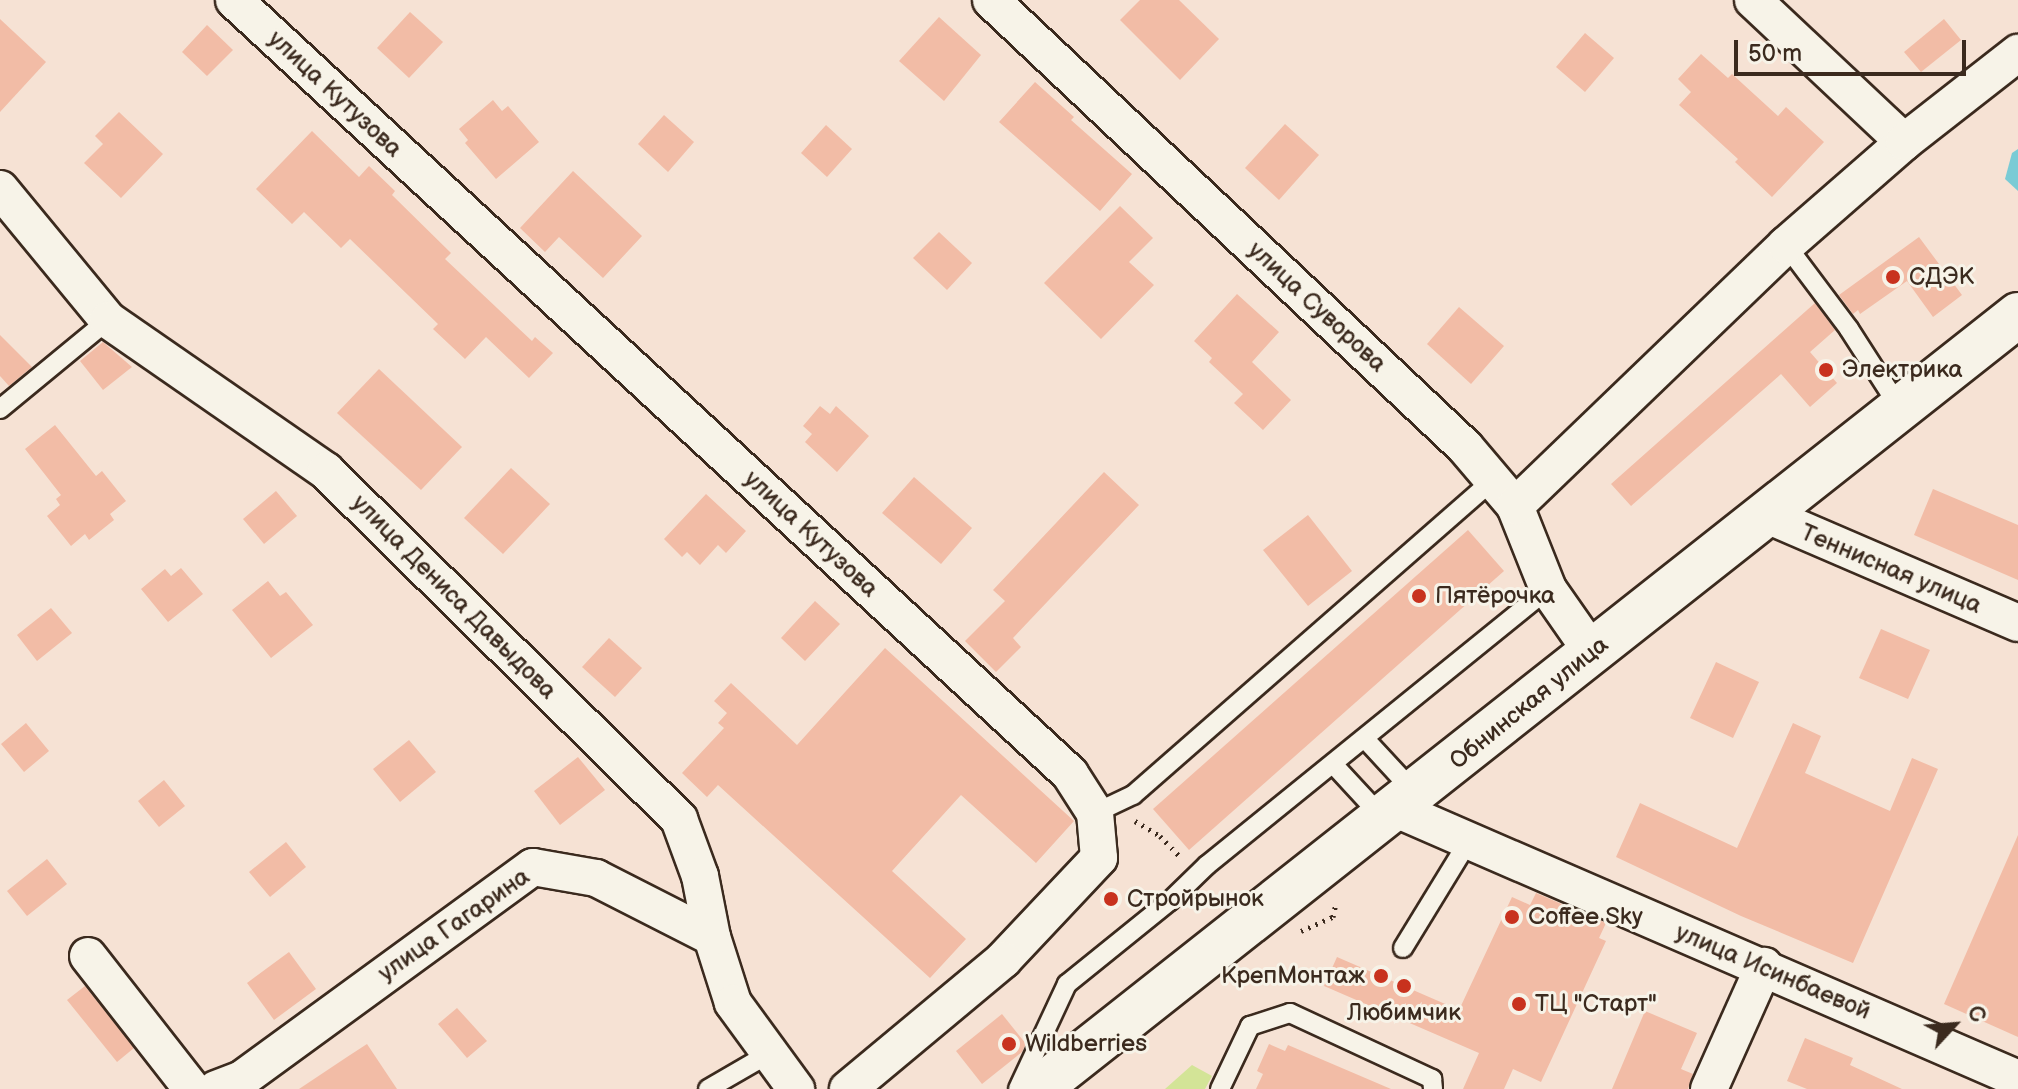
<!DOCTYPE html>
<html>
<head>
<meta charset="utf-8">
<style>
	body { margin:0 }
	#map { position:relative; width:2018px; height:1089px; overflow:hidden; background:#f6e2d4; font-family:"Balsamiq Sans",sans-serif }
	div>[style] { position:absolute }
	.green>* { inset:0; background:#d3e497 }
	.water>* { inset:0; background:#7acbd5 }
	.building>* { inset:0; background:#f2bca6 }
	.path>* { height:5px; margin-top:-2.5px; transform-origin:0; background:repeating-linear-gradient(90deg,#3b2a1e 0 2px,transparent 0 8px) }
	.roads { filter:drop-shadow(2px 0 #3b2a1e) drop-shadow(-2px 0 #3b2a1e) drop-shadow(0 2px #3b2a1e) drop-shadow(0 -2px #3b2a1e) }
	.service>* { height:18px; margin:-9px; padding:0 9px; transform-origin:9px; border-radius:9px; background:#f7f3e8 }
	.minor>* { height:36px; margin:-18px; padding:0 18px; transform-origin:18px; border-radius:18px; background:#f7f3e8 }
	.tertiary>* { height:44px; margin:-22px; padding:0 22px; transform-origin:22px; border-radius:22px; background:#f7f3e8 }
	.dots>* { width:22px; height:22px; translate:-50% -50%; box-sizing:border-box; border:4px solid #f7f3e8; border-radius:50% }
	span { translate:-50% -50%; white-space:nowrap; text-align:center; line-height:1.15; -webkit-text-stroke:6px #f7f3e8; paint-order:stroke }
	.street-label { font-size:24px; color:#3b2a1e }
	.poi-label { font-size:24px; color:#3b2a1e }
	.left { translate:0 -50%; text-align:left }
	.right { translate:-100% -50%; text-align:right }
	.north { position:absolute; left:1914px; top:985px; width:80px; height:80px; -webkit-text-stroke:6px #f7f3e8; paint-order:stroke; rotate:64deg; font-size:22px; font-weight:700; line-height:32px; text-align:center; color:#3b2a1e }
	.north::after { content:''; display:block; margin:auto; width:28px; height:36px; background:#3b2a1e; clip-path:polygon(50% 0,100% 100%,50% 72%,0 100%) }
	.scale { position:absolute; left:1734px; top:40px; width:232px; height:36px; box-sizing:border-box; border:4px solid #3b2a1e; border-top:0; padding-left:10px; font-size:24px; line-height:28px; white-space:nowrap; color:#3b2a1e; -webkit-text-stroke:6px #f7f3e8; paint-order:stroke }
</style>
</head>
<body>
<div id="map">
	<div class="green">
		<i style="clip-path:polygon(1192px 1065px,1212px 1076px,1205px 1089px,1165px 1089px)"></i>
	</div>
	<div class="water">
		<i style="clip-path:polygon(2018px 149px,2018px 191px,2005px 179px,2012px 153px)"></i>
	</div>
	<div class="building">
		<i style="clip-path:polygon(1140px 0,1179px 0,1219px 39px,1180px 80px,1120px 20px)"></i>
		<i style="clip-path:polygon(410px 12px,443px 42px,409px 78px,377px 48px)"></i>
		<i style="clip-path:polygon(939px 17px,981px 55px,944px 101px,899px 61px)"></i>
		<i style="clip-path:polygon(0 19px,46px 62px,0 112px)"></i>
		<i style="clip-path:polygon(1944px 19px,1961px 40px,1921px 72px,1904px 52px)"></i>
		<i style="clip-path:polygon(207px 25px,233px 50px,207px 76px,182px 52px)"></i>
		<i style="clip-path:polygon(1585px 33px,1614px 58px,1585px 92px,1556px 67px)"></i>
		<i style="clip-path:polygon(1701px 54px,1728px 78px,1732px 74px,1778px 116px,1786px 107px,1824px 142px,1772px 197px,1735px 162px,1738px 159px,1679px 105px,1691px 92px,1678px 79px)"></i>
		<i style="clip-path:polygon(1035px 82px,1074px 117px,1071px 120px,1132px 174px,1100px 211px,999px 122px)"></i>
		<i style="clip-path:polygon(493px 100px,502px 111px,508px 106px,539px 142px,496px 179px,465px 143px,468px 140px,459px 129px)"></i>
		<i style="clip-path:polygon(119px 112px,163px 154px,121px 198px,84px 163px,103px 144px,95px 136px)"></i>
		<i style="clip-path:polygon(664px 115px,694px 142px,668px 172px,638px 144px)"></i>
		<i style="clip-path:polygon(1285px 124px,1319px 155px,1279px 200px,1245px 168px)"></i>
		<i style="clip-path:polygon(826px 125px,852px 149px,827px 177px,801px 153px)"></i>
		<i style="clip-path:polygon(312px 131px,359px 177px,369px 166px,395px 191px,392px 195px,451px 253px,445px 259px,532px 341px,535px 337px,553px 353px,529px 378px,486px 337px,465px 359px,433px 329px,438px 324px,350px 239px,341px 248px,304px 212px,292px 224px,256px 189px)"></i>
		<i style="clip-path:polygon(573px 171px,642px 236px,603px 278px,559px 237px,545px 252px,520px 228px)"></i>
		<i style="clip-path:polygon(1120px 206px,1153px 238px,1129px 262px,1154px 285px,1101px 339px,1044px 283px)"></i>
		<i style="clip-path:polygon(939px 232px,972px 263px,947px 290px,913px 258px)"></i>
		<i style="clip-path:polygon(1919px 237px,1962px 295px,1933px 317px,1907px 281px,1860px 314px,1858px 310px,1853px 314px,1839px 295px)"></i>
		<i style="clip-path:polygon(1237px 294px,1279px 332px,1252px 362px,1291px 400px,1263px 430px,1234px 403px,1243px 394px,1209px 362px,1212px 358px,1194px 341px)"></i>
		<i style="clip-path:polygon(1815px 303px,1835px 330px,1810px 352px,1837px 383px,1810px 407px,1781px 374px,1631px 506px,1611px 484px)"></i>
		<i style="clip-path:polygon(1459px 307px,1504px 346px,1471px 384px,1427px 344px)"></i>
		<i style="clip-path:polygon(0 335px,32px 367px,9px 386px,0 376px)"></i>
		<i style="clip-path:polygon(103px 342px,132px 367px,103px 390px,80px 361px)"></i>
		<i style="clip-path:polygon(379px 369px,462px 447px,421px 490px,337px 413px)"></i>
		<i style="clip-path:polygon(820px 406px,830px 414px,836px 406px,869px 436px,837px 472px,805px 442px,812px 434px,803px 426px)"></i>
		<i style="clip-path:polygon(55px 425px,96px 476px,102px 471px,126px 501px,110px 514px,114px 520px,89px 540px,85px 534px,71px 546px,47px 516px,60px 505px,56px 499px,61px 495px,25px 449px)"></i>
		<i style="clip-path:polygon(511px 468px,550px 504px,503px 554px,464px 518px)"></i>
		<i style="clip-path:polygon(1104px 472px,1139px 505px,1013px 638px,1021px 647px,996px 672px,965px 641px,1005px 601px,993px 590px)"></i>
		<i style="clip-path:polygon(914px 477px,972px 528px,941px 564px,882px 513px)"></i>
		<i style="clip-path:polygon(1933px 489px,2018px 525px,2018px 580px,1914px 535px)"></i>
		<i style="clip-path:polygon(276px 491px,297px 516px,264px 544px,243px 519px)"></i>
		<i style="clip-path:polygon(706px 494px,746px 531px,726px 553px,718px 545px,700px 565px,687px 552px,682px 557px,664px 539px)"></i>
		<i style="clip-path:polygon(1308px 515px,1352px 571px,1308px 606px,1263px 550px)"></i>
		<i style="clip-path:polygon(1468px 530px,1504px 571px,1189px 850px,1153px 809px)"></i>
		<i style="clip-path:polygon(181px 568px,203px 594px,168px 622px,141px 589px,165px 569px,171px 576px)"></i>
		<i style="clip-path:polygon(268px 581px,280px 596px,286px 592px,313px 625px,271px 658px,232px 610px)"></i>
		<i style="clip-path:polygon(815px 601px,840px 624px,805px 661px,781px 638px)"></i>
		<i style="clip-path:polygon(51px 608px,72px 633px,37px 661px,17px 635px)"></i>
		<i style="clip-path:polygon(1881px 629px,1930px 650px,1908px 699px,1859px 678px)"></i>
		<i style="clip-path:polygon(609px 638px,642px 668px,615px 697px,582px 667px)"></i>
		<i style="clip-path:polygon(885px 648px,1074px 821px,1036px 863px,961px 795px,892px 871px,966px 939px,930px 978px,718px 785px,707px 797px,682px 773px,724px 728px,718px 723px,727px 713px,714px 701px,731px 683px,797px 745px)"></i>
		<i style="clip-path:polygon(1716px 662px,1759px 682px,1733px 738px,1690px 718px)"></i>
		<i style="clip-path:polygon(26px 723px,49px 751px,24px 772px,1px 744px)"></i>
		<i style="clip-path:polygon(1793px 723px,1821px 736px,1805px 773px,1890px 811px,1912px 758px,1938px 769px,1853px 963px,1741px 916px,1616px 857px,1640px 803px,1737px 848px)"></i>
		<i style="clip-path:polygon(409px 740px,436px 772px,400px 802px,373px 769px)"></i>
		<i style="clip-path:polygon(578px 757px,605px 790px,560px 825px,534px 791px)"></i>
		<i style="clip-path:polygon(164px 780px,185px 806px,159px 827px,138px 801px)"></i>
		<i style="clip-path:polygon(2018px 835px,2018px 1037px,1944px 1004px)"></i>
		<i style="clip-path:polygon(286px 842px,306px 867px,270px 897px,249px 872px)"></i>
		<i style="clip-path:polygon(47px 859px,67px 884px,27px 916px,7px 891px)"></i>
		<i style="clip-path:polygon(1536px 893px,1606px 923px,1599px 938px,1606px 941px,1541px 1082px,1513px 1069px,1504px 1089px,1463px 1089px,1479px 1053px,1324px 986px,1337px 957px,1459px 1010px,1512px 897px,1530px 905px)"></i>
		<i style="clip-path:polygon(289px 952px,316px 989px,274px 1020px,247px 983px)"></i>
		<i style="clip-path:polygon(85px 986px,134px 1048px,117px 1062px,67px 1000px)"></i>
		<i style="clip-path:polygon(457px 1008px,487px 1041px,467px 1058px,438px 1024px)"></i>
		<i style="clip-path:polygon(1645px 1011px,1697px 1033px,1681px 1069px,1693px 1074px,1688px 1089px,1612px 1089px)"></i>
		<i style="clip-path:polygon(1002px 1014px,1026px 1044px,1022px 1052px,982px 1084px,956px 1051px)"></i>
		<i style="clip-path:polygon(1805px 1038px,1853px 1058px,1850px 1065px,1902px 1089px,1807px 1089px,1787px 1081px)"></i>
		<i style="clip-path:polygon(367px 1044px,397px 1089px,299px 1089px,347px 1057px)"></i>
		<i style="clip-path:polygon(1269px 1044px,1285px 1051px,1288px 1045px,1391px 1089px,1256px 1089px,1263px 1074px,1257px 1071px)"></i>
	</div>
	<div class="path">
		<i style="left:1135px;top:821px;width:29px;rotate:31deg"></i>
		<i style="left:1160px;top:836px;width:29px;rotate:46deg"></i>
		<i style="left:1301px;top:931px;width:35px;rotate:-24deg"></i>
		<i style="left:1333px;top:917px;width:14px;rotate:-78deg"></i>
	</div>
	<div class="roads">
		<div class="service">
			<i style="left:1786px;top:245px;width:105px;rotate:53.1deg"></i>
			<i style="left:1849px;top:329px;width:94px;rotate:57.2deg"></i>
			<i style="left:0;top:409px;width:140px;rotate:-39.5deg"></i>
			<i style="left:1366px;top:740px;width:71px;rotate:47.3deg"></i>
			<i style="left:1333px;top:764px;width:74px;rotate:47.2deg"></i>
			<i style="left:1095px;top:813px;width:42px;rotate:-25.3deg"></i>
			<i style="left:1133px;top:795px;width:480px;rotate:-41.2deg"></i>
			<i style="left:1403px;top:948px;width:124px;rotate:-58.5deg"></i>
			<i style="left:708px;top:1089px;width:72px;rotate:-30.1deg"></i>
			<i style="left:1018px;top:1089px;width:116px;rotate:-65deg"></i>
			<i style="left:1067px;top:984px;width:132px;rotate:-38.9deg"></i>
			<i style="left:1170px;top:901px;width:52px;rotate:-44.2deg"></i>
			<i style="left:1207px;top:865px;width:439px;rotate:-39deg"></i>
			<i style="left:1220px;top:1089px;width:70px;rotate:-64.5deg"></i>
			<i style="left:1250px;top:1026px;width:42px;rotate:-18deg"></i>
			<i style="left:1290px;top:1013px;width:157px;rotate:24.9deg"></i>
			<i style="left:1432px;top:1079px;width:10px;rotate:84deg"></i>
		</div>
		<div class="minor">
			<i style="left:234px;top:0;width:1139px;rotate:42.79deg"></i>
			<i style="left:1070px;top:774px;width:46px;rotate:57.3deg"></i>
			<i style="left:1095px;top:813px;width:45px;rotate:84.9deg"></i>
			<i style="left:1099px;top:858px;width:140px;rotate:133.3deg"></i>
			<i style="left:1003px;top:960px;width:202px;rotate:140.2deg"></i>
			<i style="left:991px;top:0;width:652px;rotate:43.32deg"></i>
			<i style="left:1465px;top:447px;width:77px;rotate:49.7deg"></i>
			<i style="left:1515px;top:506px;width:89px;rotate:68.3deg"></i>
			<i style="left:1548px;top:589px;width:77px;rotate:55.1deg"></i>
			<i style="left:1753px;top:0;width:207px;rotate:43.2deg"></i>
			<i style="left:0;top:189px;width:170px;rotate:50.5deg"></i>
			<i style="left:108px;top:320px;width:265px;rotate:34.7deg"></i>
			<i style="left:326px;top:471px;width:496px;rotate:44.6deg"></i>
			<i style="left:679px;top:819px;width:61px;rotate:69.8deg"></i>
			<i style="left:700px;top:876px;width:62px;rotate:78.9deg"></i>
			<i style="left:712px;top:937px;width:69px;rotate:72.3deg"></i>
			<i style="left:733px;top:1003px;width:107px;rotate:53.8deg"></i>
			<i style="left:1515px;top:506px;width:376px;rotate:-43.9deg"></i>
			<i style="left:1786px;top:245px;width:157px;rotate:-41.1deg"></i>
			<i style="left:1904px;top:142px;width:145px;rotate:-38deg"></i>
			<i style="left:1765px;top:514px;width:275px;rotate:23.3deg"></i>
			<i style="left:1396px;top:809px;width:678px;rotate:23.46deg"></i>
			<i style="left:88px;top:956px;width:169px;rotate:52deg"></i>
			<i style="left:216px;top:1089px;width:28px;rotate:-21deg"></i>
			<i style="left:242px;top:1079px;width:360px;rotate:-36.1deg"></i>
			<i style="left:533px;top:867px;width:64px;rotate:9.9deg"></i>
			<i style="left:596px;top:878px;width:130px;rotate:27deg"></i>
			<i style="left:1709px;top:1089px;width:135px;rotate:-65.9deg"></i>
		</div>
		<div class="tertiary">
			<i style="left:1038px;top:1089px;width:1249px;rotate:-38.3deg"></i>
		</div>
	</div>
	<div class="dots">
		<i style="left:1893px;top:277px;background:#c8321e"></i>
		<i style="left:1826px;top:370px;background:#c8321e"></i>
		<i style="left:1419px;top:596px;background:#c8321e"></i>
		<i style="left:1111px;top:899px;background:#c8321e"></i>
		<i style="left:1512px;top:917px;background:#c8321e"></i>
		<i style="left:1381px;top:976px;background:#c8321e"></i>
		<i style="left:1404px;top:986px;background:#c8321e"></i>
		<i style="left:1519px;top:1004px;background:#c8321e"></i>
		<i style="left:1009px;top:1044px;background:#c8321e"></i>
	</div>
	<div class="street-label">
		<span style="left:335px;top:94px;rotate:43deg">улица Кутузова</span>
		<span style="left:1317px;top:307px;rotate:43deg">улица Суворова</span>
		<span style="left:811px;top:534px;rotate:43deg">улица Кутузова</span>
		<span style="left:1891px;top:569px;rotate:23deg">Теннисная улица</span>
		<span style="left:454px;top:597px;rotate:45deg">улица Дениса Давыдова</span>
		<span style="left:1529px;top:703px;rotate:-39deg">Обнинская улица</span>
		<span style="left:454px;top:925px;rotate:-35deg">улица Гагарина</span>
		<span style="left:1773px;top:972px;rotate:23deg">улица Исинбаевой</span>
	</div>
	<div class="poi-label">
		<span class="left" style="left:1909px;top:277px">СДЭК</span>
		<span class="left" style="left:1842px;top:370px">Электрика</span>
		<span class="left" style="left:1435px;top:596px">Пятёрочка</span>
		<span class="left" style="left:1127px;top:899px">Стройрынок</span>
		<span class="left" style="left:1528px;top:917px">Coffee Sky</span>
		<span class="right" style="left:1365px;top:976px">КрепМонтаж</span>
		<span class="left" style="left:1535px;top:1004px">ТЦ "Старт"</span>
		<span style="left:1404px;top:1013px">Любимчик</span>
		<span class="left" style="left:1025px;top:1044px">Wildberries</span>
	</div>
	<div class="north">С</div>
	<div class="scale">50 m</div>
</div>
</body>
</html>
